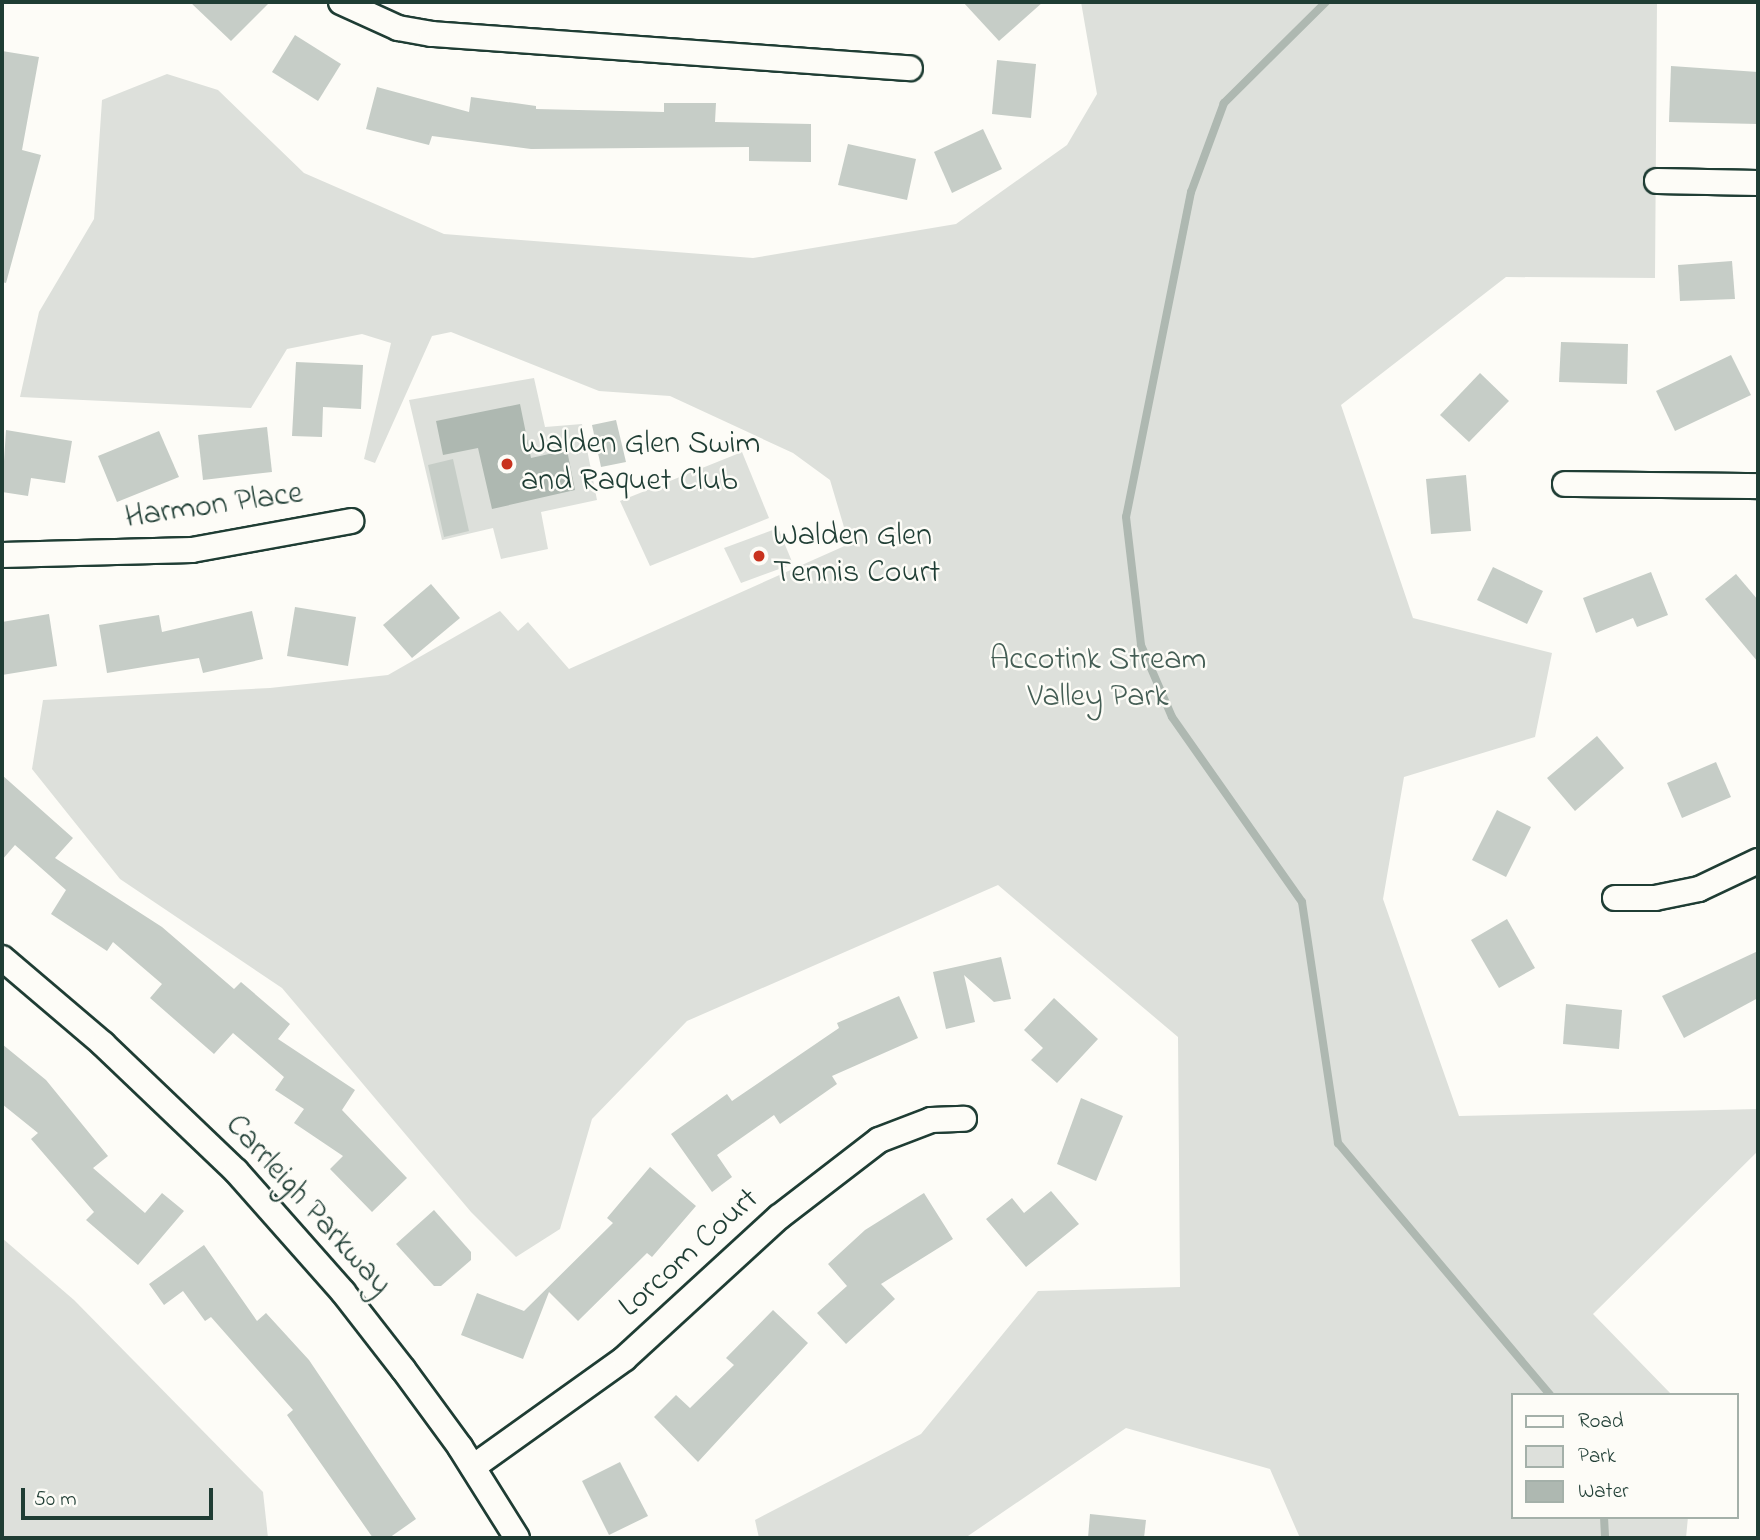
<!DOCTYPE html>
<html>
<head>
<meta charset="utf-8">
<style>
	body { margin:0 }
	#map { position:relative; width:1760px; height:1540px; overflow:hidden; background:#fdfcf7; font-family:"Indie Flower",sans-serif }
	div>[style] { position:absolute }
	.green>* { inset:0; background:#dde0db }
	.water>* { inset:0; background:#aeb8b1 }
	.stream>* { height:8px; margin:-4px; padding:0 4px; transform-origin:4px; border-radius:4px; background:#aeb8b1 }
	.building>* { inset:0; background:#c6cdc7 }
	.roads { filter:drop-shadow(2px 0 #1f3d34) drop-shadow(-2px 0 #1f3d34) drop-shadow(0 2px #1f3d34) drop-shadow(0 -2px #1f3d34) }
	.street>* { height:24px; margin:-12px; padding:0 12px; transform-origin:12px; border-radius:12px; background:#fdfcf7 }
	.dots>* { width:19px; height:19px; translate:-50% -50%; box-sizing:border-box; border:4px solid #fdfcf7; border-radius:50% }
	span { translate:-50% -50%; white-space:nowrap; text-align:center; line-height:1.15; -webkit-text-stroke:5px #fdfcf7; paint-order:stroke }
	.poi-label { font-size:32px; color:#1f3d34 }
	.left { translate:0 -50%; text-align:left }
	.street-label { font-size:32px; color:#1f3d34 }
	.park-label { font-size:32px; color:#455e55 }
	.frame { position:absolute; inset:0; border:4px solid #1f3d34; pointer-events:none }
	.legend { position:absolute; left:1511px; top:1393px; width:228px; height:126px; box-sizing:border-box; background:#fdfcf7; border:2px solid #a4b0a9; margin:0; padding:9px 12px; list-style:none; font-size:21px; color:#1f3d34 }
	.legend li { display:flex; align-items:center; gap:14px; height:35px }
	.legend b { width:35px; border:2px solid #a4b0a9 }
	.scale { position:absolute; left:21px; top:1488px; width:192px; height:32px; box-sizing:border-box; border:4px solid #1f3d34; border-top:0; padding-left:9px; font-size:21px; line-height:24px; white-space:nowrap; color:#1f3d34; -webkit-text-stroke:5px #fdfcf7; paint-order:stroke }
</style>
</head>
<body>
<div id="map">
	<div class="green">
		<i style="clip-path:polygon(1081px 2px,1657px 2px,1655px 278px,1506px 277px,1341px 405px,1413px 618px,1552px 653px,1535px 737px,1404px 777px,1383px 899px,1459px 1116px,1758px 1109px,1758px 1151px,1593px 1314px,1672px 1395px,1513px 1395px,1513px 1517px,1688px 1517px,1686px 1538px,1300px 1538px,1270px 1469px,1126px 1428px,965px 1538px,759px 1538px,755px 1520px,921px 1434px,1038px 1291px,1180px 1287px,1178px 1037px,998px 885px,687px 1021px,592px 1119px,560px 1229px,516px 1257px,471px 1212px,282px 988px,120px 879px,32px 769px,43px 700px,270px 688px,388px 675px,500px 611px,518px 631px,528px 622px,569px 669px,849px 544px,830px 480px,793px 453px,670px 396px,599px 391px,451px 332px,432px 336px,375px 463px,364px 459px,391px 343px,362px 334px,287px 349px,251px 408px,20px 397px,39px 312px,94px 219px,102px 100px,167px 74px,218px 90px,304px 173px,444px 234px,753px 258px,956px 224px,1067px 145px,1097px 94px)"></i>
		<i style="clip-path:polygon(534px 378px,545px 427px,582px 424px,597px 500px,541px 512px,548px 549px,501px 559px,493px 528px,442px 540px,409px 400px)"></i>
		<i style="clip-path:polygon(742px 452px,769px 518px,650px 566px,620px 501px)"></i>
		<i style="clip-path:polygon(778px 528px,793px 564px,741px 583px,724px 548px)"></i>
		<i style="clip-path:polygon(2px 1238px,74px 1300px,263px 1492px,268px 1538px,2px 1538px)"></i>
	</div>
	<div class="water">
		<i style="clip-path:polygon(520px 404px,531px 458px,567px 450px,575px 490px,492px 509px,478px 448px,443px 455px,436px 421px)"></i>
	</div>
	<div class="stream">
		<i style="left:1326px;top:2px;width:144px;rotate:135.3deg"></i>
		<i style="left:1224px;top:103px;width:95px;rotate:110.3deg"></i>
		<i style="left:1191px;top:192px;width:331px;rotate:101.3deg"></i>
		<i style="left:1126px;top:517px;width:129px;rotate:83.3deg"></i>
		<i style="left:1141px;top:645px;width:78px;rotate:66.7deg"></i>
		<i style="left:1172px;top:717px;width:226px;rotate:54.9deg"></i>
		<i style="left:1302px;top:902px;width:244px;rotate:81.5deg"></i>
		<i style="left:1338px;top:1143px;width:329px;rotate:49.9deg"></i>
		<i style="left:1604px;top:1517px;width:21px;rotate:87deg"></i>
	</div>
	<div class="building">
		<i style="clip-path:polygon(190px 2px,270px 2px,231px 41px)"></i>
		<i style="clip-path:polygon(963px 2px,1043px 2px,999px 41px)"></i>
		<i style="clip-path:polygon(295px 35px,341px 64px,318px 101px,272px 72px)"></i>
		<i style="clip-path:polygon(2px 51px,39px 57px,22px 150px,41px 155px,6px 283px,2px 282px)"></i>
		<i style="clip-path:polygon(997px 60px,1036px 64px,1031px 118px,992px 114px)"></i>
		<i style="clip-path:polygon(1671px 66px,1758px 72px,1758px 124px,1669px 122px)"></i>
		<i style="clip-path:polygon(377px 87px,469px 112px,471px 97px,536px 106px,536px 109px,664px 112px,664px 103px,716px 103px,715px 122px,811px 124px,811px 162px,749px 161px,749px 147px,531px 149px,432px 136px,429px 145px,366px 129px)"></i>
		<i style="clip-path:polygon(983px 129px,1002px 169px,952px 193px,934px 152px)"></i>
		<i style="clip-path:polygon(848px 144px,916px 159px,907px 200px,838px 185px)"></i>
		<i style="clip-path:polygon(1732px 261px,1735px 299px,1680px 301px,1678px 265px)"></i>
		<i style="clip-path:polygon(1561px 342px,1628px 344px,1627px 384px,1559px 382px)"></i>
		<i style="clip-path:polygon(1731px 355px,1751px 395px,1675px 431px,1656px 391px)"></i>
		<i style="clip-path:polygon(296px 362px,363px 365px,361px 409px,323px 407px,322px 437px,292px 436px)"></i>
		<i style="clip-path:polygon(1480px 373px,1509px 401px,1469px 442px,1440px 415px)"></i>
		<i style="clip-path:polygon(616px 420px,626px 462px,601px 467px,592px 425px)"></i>
		<i style="clip-path:polygon(267px 427px,272px 472px,203px 480px,198px 435px)"></i>
		<i style="clip-path:polygon(6px 430px,72px 441px,65px 483px,31px 478px,28px 496px,2px 492px)"></i>
		<i style="clip-path:polygon(159px 431px,179px 477px,117px 502px,98px 456px)"></i>
		<i style="clip-path:polygon(453px 459px,469px 531px,444px 537px,428px 465px)"></i>
		<i style="clip-path:polygon(1466px 475px,1471px 531px,1431px 534px,1426px 479px)"></i>
		<i style="clip-path:polygon(1493px 567px,1543px 591px,1527px 624px,1477px 600px)"></i>
		<i style="clip-path:polygon(1651px 572px,1668px 615px,1637px 627px,1633px 618px,1596px 633px,1583px 598px)"></i>
		<i style="clip-path:polygon(1736px 574px,1758px 600px,1758px 662px,1705px 599px)"></i>
		<i style="clip-path:polygon(431px 584px,460px 618px,412px 658px,383px 625px)"></i>
		<i style="clip-path:polygon(295px 607px,356px 617px,348px 666px,287px 656px)"></i>
		<i style="clip-path:polygon(252px 611px,263px 659px,203px 673px,199px 658px,107px 673px,99px 625px,159px 615px,162px 632px)"></i>
		<i style="clip-path:polygon(49px 614px,57px 666px,2px 675px,2px 622px)"></i>
		<i style="clip-path:polygon(1597px 736px,1624px 768px,1575px 811px,1547px 778px)"></i>
		<i style="clip-path:polygon(1716px 762px,1731px 797px,1682px 818px,1667px 783px)"></i>
		<i style="clip-path:polygon(2px 775px,73px 838px,55px 858px,162px 927px,234px 989px,241px 982px,290px 1024px,278px 1039px,355px 1090px,342px 1110px,407px 1178px,372px 1212px,330px 1169px,343px 1156px,294px 1123px,304px 1109px,275px 1090px,284px 1077px,233px 1033px,214px 1054px,150px 998px,162px 984px,113px 942px,107px 951px,51px 914px,66px 890px,15px 845px,2px 860px)"></i>
		<i style="clip-path:polygon(1497px 810px,1531px 827px,1506px 877px,1472px 860px)"></i>
		<i style="clip-path:polygon(1507px 919px,1535px 968px,1499px 988px,1471px 940px)"></i>
		<i style="clip-path:polygon(1758px 951px,1758px 998px,1684px 1038px,1662px 996px)"></i>
		<i style="clip-path:polygon(1001px 957px,1011px 999px,994px 1002px,964px 975px,975px 1022px,946px 1029px,933px 972px)"></i>
		<i style="clip-path:polygon(899px 996px,918px 1038px,832px 1076px,837px 1084px,780px 1124px,774px 1115px,717px 1155px,732px 1177px,712px 1192px,671px 1134px,727px 1094px,732px 1101px,839px 1028px,837px 1023px)"></i>
		<i style="clip-path:polygon(1054px 998px,1098px 1039px,1057px 1083px,1031px 1060px,1043px 1048px,1024px 1030px)"></i>
		<i style="clip-path:polygon(1566px 1004px,1622px 1010px,1619px 1049px,1563px 1044px)"></i>
		<i style="clip-path:polygon(2px 1044px,46px 1080px,108px 1156px,93px 1168px,145px 1213px,162px 1193px,184px 1211px,138px 1265px,86px 1220px,94px 1212px,31px 1139px,38px 1133px,2px 1104px)"></i>
		<i style="clip-path:polygon(1081px 1098px,1123px 1116px,1096px 1181px,1057px 1164px)"></i>
		<i style="clip-path:polygon(650px 1167px,696px 1206px,652px 1257px,647px 1253px,578px 1321px,549px 1292px,523px 1359px,461px 1335px,477px 1293px,524px 1311px,613px 1223px,607px 1218px)"></i>
		<i style="clip-path:polygon(1051px 1191px,1079px 1224px,1026px 1267px,986px 1219px,1012px 1198px,1024px 1213px)"></i>
		<i style="clip-path:polygon(924px 1193px,953px 1239px,881px 1284px,895px 1299px,846px 1344px,817px 1313px,847px 1286px,828px 1264px,865px 1230px)"></i>
		<i style="clip-path:polygon(434px 1210px,471px 1252px,471px 1260px,441px 1286px,434px 1286px,396px 1244px)"></i>
		<i style="clip-path:polygon(204px 1245px,257px 1321px,266px 1313px,309px 1360px,416px 1519px,389px 1538px,373px 1538px,287px 1415px,293px 1410px,211px 1317px,205px 1321px,183px 1291px,164px 1305px,149px 1284px)"></i>
		<i style="clip-path:polygon(773px 1310px,808px 1343px,698px 1462px,654px 1417px,676px 1395px,690px 1408px,734px 1365px,726px 1358px)"></i>
		<i style="clip-path:polygon(620px 1462px,648px 1516px,609px 1535px,582px 1481px)"></i>
		<i style="clip-path:polygon(1090px 1514px,1146px 1520px,1144px 1538px,1088px 1538px)"></i>
	</div>
	<div class="roads">
		<div class="street">
			<i style="left:341px;top:2px;width:63px;rotate:24.5deg"></i>
			<i style="left:398px;top:28px;width:35px;rotate:10deg"></i>
			<i style="left:432px;top:34px;width:479px;rotate:4.1deg"></i>
			<i style="left:1657px;top:181px;width:101px;rotate:1.1deg"></i>
			<i style="left:1565px;top:484px;width:193px;rotate:0.6deg"></i>
			<i style="left:2px;top:555px;width:190px;rotate:-1.5deg"></i>
			<i style="left:192px;top:550px;width:162px;rotate:-10.3deg"></i>
			<i style="left:1615px;top:898px;width:40px"></i>
			<i style="left:1655px;top:898px;width:45px;rotate:-11.6deg"></i>
			<i style="left:1699px;top:889px;width:65px;rotate:-25.4deg"></i>
			<i style="left:2px;top:958px;width:133px;rotate:40.4deg"></i>
			<i style="left:103px;top:1044px;width:184px;rotate:43.7deg"></i>
			<i style="left:236px;top:1171px;width:162px;rotate:48.5deg"></i>
			<i style="left:343px;top:1292px;width:98px;rotate:52.1deg"></i>
			<i style="left:403px;top:1369px;width:97px;rotate:53.8deg"></i>
			<i style="left:460px;top:1447px;width:107px;rotate:57.9deg"></i>
			<i style="left:473px;top:1467px;width:187px;rotate:-35.6deg"></i>
			<i style="left:625px;top:1358px;width:209px;rotate:-42.5deg"></i>
			<i style="left:779px;top:1217px;width:126px;rotate:-37.6deg"></i>
			<i style="left:879px;top:1140px;width:56px;rotate:-21deg"></i>
			<i style="left:931px;top:1120px;width:33px;rotate:-2deg"></i>
		</div>
	</div>
	<div class="dots">
		<i style="left:507px;top:464px;background:#c8321e"></i>
		<i style="left:759px;top:556px;background:#c8321e"></i>
	</div>
	<div class="poi-label">
		<span class="left" style="left:521px;top:464px">Walden Glen Swim<br>and Raquet Club</span>
		<span class="left" style="left:773px;top:556px">Walden Glen<br>Tennis Court</span>
	</div>
	<div class="street-label">
		<span style="left:214px;top:507px;rotate:-8deg">Harmon Place</span>
		<span style="left:307px;top:1206px;rotate:48deg">Carrleigh Parkway</span>
		<span style="left:690px;top:1254px;rotate:-42deg">Lorcom Court</span>
	</div>
	<div class="park-label">
		<span style="left:1098px;top:680px">Accotink Stream<br>Valley Park</span>
	</div>
	<div class="frame"></div>
	<ul class="legend">
	<li><b style="height:9px;background:#fdfcf7"></b>Road</li>
	<li><b style="height:19px;background:#dde0db"></b>Park</li>
	<li><b style="height:19px;background:#aeb8b1"></b>Water</li>
	</ul>
	<div class="scale">50 m</div>
</div>
</body>
</html>
